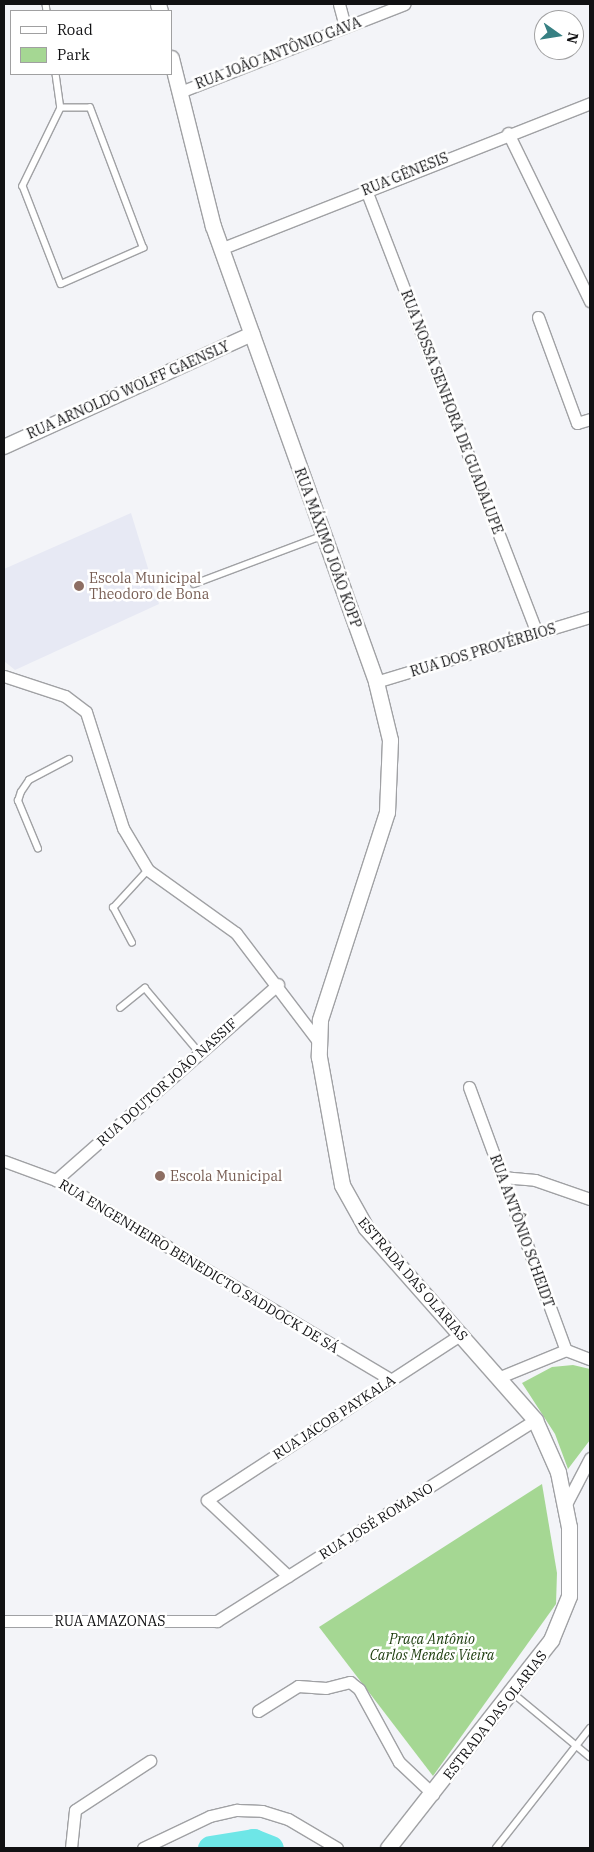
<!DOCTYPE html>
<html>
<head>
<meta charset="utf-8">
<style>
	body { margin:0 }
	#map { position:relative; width:594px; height:1852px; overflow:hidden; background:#f3f4f8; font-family:"IBM Plex Serif",serif }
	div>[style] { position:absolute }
	.built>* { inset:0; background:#e7e9f4 }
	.green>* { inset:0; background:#a5d793 }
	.river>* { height:25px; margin:-12.5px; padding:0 12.5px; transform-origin:12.5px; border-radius:12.5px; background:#6ee6e7 }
	.roads { filter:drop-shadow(1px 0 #a0a1a4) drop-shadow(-1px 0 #a0a1a4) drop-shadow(0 1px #a0a1a4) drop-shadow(0 -1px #a0a1a4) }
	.service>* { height:5.5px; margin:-2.75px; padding:0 2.75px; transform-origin:2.75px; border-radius:2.75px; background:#fff }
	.minor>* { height:11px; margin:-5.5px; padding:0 5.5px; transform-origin:5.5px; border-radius:5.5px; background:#fff }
	.tertiary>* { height:14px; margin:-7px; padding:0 7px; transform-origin:7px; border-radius:7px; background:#fff }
	.secondary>* { height:15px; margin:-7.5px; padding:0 7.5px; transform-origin:7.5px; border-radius:7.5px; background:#fff }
	.dots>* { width:14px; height:14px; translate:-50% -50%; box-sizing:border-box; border:2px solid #fff; border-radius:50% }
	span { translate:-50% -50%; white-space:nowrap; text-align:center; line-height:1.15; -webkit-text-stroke:5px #fff; paint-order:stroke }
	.street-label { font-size:14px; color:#111113 }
	.education-label { font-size:14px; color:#785e54 }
	.left { translate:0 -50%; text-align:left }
	.park-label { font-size:14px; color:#193a0a; font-style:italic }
	.frame { position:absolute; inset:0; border:5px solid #111113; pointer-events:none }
	.legend { position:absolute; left:10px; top:10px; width:162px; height:65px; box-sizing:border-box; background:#fff; border:1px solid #a0a0a1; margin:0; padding:6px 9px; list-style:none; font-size:15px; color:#111113 }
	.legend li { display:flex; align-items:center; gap:10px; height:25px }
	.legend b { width:25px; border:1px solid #a0a0a1 }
	.north { position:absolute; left:534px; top:10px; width:50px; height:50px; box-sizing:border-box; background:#fff; border:1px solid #a0a0a1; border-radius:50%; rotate:103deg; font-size:14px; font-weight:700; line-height:20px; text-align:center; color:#111113 }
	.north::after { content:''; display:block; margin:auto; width:18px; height:22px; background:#378083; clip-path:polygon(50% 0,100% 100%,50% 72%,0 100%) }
</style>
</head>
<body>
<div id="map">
	<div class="built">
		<i style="clip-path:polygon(131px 513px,159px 604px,15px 670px,4px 661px,4px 569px)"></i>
	</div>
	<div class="green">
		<i style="clip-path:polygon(573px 1365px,590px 1369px,590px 1440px,568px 1469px,555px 1434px,522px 1383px,552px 1367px)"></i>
		<i style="clip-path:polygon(542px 1484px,557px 1573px,556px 1604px,433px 1776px,319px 1627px)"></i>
	</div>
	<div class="river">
		<i style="left:210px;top:1848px;width:44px;rotate:-9.2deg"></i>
		<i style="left:253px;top:1841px;width:19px;rotate:21deg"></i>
	</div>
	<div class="roads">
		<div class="service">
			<i style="left:46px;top:4px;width:7px;rotate:82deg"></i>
			<i style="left:56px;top:74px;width:34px;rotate:82deg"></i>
			<i style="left:61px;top:108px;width:87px;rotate:116deg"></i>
			<i style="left:23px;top:186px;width:105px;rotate:68.8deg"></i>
			<i style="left:61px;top:284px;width:90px;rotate:-23.7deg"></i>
			<i style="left:143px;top:248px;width:150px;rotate:-110.7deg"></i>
			<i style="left:90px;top:108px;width:29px;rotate:180deg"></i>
			<i style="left:194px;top:584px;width:137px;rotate:-20.6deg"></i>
			<i style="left:38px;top:849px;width:52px;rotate:-112.6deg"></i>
			<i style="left:18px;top:801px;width:9px;rotate:-72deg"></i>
			<i style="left:21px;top:792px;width:14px;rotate:-56deg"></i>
			<i style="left:29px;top:780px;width:45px;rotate:-27.7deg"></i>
			<i style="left:132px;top:943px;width:40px;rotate:-118deg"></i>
			<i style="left:113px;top:908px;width:52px;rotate:-47.4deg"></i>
			<i style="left:120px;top:1008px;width:32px;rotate:-39deg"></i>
			<i style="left:145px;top:988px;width:85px;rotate:49.8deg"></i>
			<i style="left:513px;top:1693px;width:100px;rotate:39.7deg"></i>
			<i style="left:496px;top:1848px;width:152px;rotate:-51.9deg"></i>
		</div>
		<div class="minor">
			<i style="left:339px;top:4px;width:24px;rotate:75deg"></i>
			<i style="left:180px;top:92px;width:241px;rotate:-21.4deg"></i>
			<i style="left:508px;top:133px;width:187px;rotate:64deg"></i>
			<i style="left:366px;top:190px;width:475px;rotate:68.9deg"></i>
			<i style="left:220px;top:249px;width:398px;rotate:-21.5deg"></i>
			<i style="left:538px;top:317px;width:113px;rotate:69.8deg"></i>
			<i style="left:577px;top:423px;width:14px;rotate:-17deg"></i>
			<i style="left:4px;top:676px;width:64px;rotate:18.2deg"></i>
			<i style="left:65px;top:696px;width:26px;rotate:37deg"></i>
			<i style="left:86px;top:712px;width:122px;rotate:72.3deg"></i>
			<i style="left:123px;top:828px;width:49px;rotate:59.2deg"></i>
			<i style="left:148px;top:870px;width:108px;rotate:35.6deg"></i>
			<i style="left:236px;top:933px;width:136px;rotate:52.8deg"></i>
			<i style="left:376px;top:682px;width:224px;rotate:-16.9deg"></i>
			<i style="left:469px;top:1087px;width:280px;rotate:69.8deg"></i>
			<i style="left:566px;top:1350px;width:26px;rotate:21deg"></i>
			<i style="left:4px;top:1161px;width:55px;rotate:20.1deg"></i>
			<i style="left:56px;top:1180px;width:390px;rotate:30.8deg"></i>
			<i style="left:502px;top:1177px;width:33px;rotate:5deg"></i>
			<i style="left:535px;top:1180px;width:58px;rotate:19.1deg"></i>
			<i style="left:56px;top:1180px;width:296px;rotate:-41.4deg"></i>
			<i style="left:500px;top:1377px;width:71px;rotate:-22.2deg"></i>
			<i style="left:565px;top:1506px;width:54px;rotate:-62.5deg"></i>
			<i style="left:288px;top:1576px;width:111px;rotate:-136.8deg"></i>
			<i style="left:207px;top:1500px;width:304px;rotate:-33.1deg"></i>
			<i style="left:4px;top:1621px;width:213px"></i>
			<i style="left:217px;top:1621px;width:376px;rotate:-32.3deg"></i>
			<i style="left:258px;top:1711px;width:47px;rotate:-32deg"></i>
			<i style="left:298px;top:1686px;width:28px;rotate:4deg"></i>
			<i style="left:326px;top:1688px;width:25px;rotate:-14deg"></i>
			<i style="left:350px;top:1682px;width:11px;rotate:38deg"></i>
			<i style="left:359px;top:1689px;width:83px;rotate:61.3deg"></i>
			<i style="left:399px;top:1762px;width:47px;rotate:43.3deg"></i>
			<i style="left:71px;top:1848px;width:38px;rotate:-84deg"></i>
			<i style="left:75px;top:1810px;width:90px;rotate:-33.2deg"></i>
			<i style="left:143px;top:1848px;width:74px;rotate:-25.5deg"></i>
			<i style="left:210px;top:1816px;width:28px;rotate:-13deg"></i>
			<i style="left:237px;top:1810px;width:25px;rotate:2deg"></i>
			<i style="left:262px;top:1811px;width:27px;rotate:17deg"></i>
			<i style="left:288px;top:1819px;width:57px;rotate:30.6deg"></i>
		</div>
		<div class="tertiary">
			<i style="left:4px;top:447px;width:273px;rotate:-24.5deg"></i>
		</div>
		<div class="secondary">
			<i style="left:158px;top:4px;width:7px;rotate:74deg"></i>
			<i style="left:171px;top:58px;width:173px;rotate:76deg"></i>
			<i style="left:213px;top:226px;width:484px;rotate:70.3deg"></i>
			<i style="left:376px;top:682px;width:60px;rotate:76.4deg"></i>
			<i style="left:390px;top:740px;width:72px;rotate:92.4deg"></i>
			<i style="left:387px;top:812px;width:219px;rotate:107.9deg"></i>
			<i style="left:320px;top:1020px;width:37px;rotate:92deg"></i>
			<i style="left:319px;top:1057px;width:130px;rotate:79.8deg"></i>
			<i style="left:342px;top:1185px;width:49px;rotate:60.8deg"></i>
			<i style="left:366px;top:1228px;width:256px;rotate:48.6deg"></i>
			<i style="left:535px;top:1420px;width:57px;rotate:66.1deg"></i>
			<i style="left:558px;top:1472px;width:56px;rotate:78.7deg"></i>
			<i style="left:569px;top:1527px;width:69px;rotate:90deg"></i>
			<i style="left:569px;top:1596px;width:48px;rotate:112.2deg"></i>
			<i style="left:551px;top:1640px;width:264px;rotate:128.1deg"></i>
		</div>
	</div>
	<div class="dots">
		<i style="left:79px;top:586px;background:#8d6e63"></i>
		<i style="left:160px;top:1176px;background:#8d6e63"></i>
	</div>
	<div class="street-label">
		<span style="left:278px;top:53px;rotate:-21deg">RUA JOÃO ANTÔNIO GAVA</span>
		<span style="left:405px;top:174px;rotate:-22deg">RUA GÊNESIS</span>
		<span style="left:128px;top:390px;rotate:-24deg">RUA ARNOLDO WOLFF GAENSLY</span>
		<span style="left:452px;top:412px;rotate:69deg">RUA NOSSA SENHORA DE GUADALUPE</span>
		<span style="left:328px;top:548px;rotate:70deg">RUA MÁXIMO JOÃO KOPP</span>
		<span style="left:483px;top:650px;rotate:-17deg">RUA DOS PROVÉRBIOS</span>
		<span style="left:167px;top:1082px;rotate:-42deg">RUA DOUTOR JOÃO NASSIF</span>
		<span style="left:522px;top:1231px;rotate:70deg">RUA ANTÔNIO SCHEIDT</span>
		<span style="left:199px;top:1266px;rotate:31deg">RUA ENGENHEIRO BENEDICTO SADDOCK DE SÁ</span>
		<span style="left:413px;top:1279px;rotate:49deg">ESTRADA DAS OLARIAS</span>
		<span style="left:334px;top:1417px;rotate:-33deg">RUA JACOB PAYKALA</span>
		<span style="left:376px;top:1521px;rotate:-32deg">RUA JOSÉ ROMANO</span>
		<span style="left:110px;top:1621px">RUA AMAZONAS</span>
		<span style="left:495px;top:1715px;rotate:-52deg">ESTRADA DAS OLARIAS</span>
	</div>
	<div class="education-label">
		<span class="left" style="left:89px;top:586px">Escola Municipal<br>Theodoro de Bona</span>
		<span class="left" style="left:170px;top:1176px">Escola Municipal</span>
	</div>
	<div class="park-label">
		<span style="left:432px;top:1647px">Praça Antônio<br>Carlos Mendes Vieira</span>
	</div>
	<div class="frame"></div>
	<ul class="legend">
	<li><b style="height:6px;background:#fff"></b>Road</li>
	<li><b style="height:14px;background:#a5d793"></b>Park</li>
	</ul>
	<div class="north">N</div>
</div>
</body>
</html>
